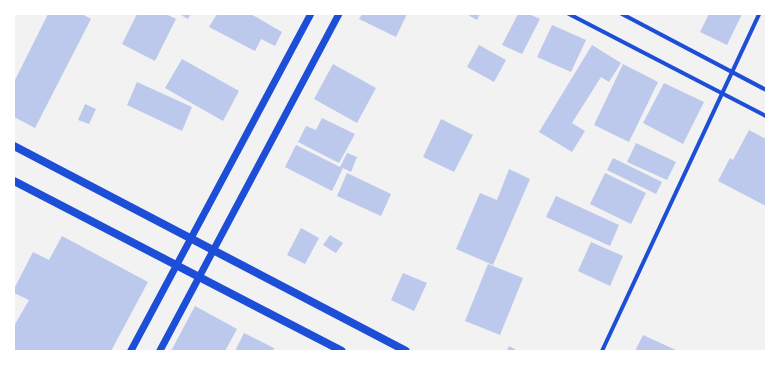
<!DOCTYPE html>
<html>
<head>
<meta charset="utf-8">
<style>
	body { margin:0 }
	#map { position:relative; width:780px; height:365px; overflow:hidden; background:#f2f2f2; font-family:"Nunito Sans",sans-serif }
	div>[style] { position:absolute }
	.building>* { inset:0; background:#bdc9ec }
	.minor>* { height:4px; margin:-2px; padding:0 2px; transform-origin:2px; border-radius:2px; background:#1d4ed8 }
	.tertiary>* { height:7px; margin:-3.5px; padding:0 3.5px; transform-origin:3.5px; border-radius:3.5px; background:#1d4ed8 }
	.secondary>* { height:8px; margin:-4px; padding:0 4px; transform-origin:4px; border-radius:4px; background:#1d4ed8 }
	span { translate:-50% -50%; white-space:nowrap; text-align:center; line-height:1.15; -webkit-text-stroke:3.5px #fff; paint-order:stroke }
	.frame { position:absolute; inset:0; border:15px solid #fff; pointer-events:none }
</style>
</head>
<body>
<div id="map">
	<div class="building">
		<i style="clip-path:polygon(48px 14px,82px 14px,91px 19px,35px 128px,14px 117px,14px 82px)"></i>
		<i style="clip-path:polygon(137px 14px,166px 14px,176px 19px,155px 61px,122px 44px)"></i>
		<i style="clip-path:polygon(179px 14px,191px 14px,188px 19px)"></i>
		<i style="clip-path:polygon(217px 14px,251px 14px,282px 32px,275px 46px,261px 39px,255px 51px,209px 27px)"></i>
		<i style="clip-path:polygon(362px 14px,407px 14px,396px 37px,359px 19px)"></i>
		<i style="clip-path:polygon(466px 14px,480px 14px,477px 20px)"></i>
		<i style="clip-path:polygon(518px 14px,529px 14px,540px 19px,522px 54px,502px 45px)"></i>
		<i style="clip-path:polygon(709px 14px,742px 14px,727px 45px,700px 32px)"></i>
		<i style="clip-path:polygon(552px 25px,586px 40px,571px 72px,537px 57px)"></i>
		<i style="clip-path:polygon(479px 45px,506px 60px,494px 82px,467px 67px)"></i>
		<i style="clip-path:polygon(592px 45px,621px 63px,609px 82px,601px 77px,572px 123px,585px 131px,572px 152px,539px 132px)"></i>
		<i style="clip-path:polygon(182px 59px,239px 91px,223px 121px,165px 88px)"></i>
		<i style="clip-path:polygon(333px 64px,376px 88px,357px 123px,314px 99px)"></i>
		<i style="clip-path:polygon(623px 64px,658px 82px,629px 142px,594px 125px)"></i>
		<i style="clip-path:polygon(137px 82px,192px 107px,182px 131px,127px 105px)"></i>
		<i style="clip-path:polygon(664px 83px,704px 102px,683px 144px,643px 123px)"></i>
		<i style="clip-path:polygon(85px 104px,96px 109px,89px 124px,78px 120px)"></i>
		<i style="clip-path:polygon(322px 118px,355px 134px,339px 163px,298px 142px,306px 126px,316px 130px)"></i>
		<i style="clip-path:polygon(441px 119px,473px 135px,454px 172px,423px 157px)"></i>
		<i style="clip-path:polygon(749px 130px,766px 139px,766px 206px,718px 181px,730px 158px,733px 160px)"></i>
		<i style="clip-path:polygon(636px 143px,676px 162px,667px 180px,627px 162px)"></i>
		<i style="clip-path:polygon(296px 145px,340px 167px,347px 153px,357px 157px,351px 172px,343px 168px,332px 191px,285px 167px)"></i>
		<i style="clip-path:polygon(613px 158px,662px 182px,656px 194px,607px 170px)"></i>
		<i style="clip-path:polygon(509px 169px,530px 179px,493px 265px,456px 249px,480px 193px,497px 200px)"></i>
		<i style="clip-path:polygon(347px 173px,391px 194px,381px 216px,337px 196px)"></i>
		<i style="clip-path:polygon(605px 173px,646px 193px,631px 224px,590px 204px)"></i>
		<i style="clip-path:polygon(556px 196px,619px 225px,610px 246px,546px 217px)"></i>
		<i style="clip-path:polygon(301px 228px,319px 238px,305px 264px,287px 255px)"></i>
		<i style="clip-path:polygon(330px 235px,343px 243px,336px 253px,323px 245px)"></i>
		<i style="clip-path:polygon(62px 236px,148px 282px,111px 351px,14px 350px,14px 326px,29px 300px,14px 293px,14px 289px,33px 252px,49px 260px)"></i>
		<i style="clip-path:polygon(591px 242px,623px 256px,610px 286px,578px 271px)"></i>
		<i style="clip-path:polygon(488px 264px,523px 278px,500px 335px,465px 321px)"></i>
		<i style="clip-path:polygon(403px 273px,427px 283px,414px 311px,391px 300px)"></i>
		<i style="clip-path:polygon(195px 306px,237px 329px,225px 351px,171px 351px)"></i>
		<i style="clip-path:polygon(244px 333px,274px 348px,273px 351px,235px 351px)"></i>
		<i style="clip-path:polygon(643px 335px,678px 351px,635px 351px)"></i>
		<i style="clip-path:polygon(509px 346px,518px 351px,507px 351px)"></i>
	</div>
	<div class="minor">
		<i style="left:569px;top:14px;width:222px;rotate:27.4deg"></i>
		<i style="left:622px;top:14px;width:163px;rotate:27.8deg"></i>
		<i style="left:602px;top:351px;width:372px;rotate:-65deg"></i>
	</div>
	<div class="tertiary">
		<i style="left:130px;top:351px;width:382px;rotate:-61.9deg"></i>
		<i style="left:159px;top:351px;width:382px;rotate:-62deg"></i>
	</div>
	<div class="secondary">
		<i style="left:14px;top:146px;width:442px;rotate:27.6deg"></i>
		<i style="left:14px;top:181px;width:369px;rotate:27.4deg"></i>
	</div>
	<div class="frame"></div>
</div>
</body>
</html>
